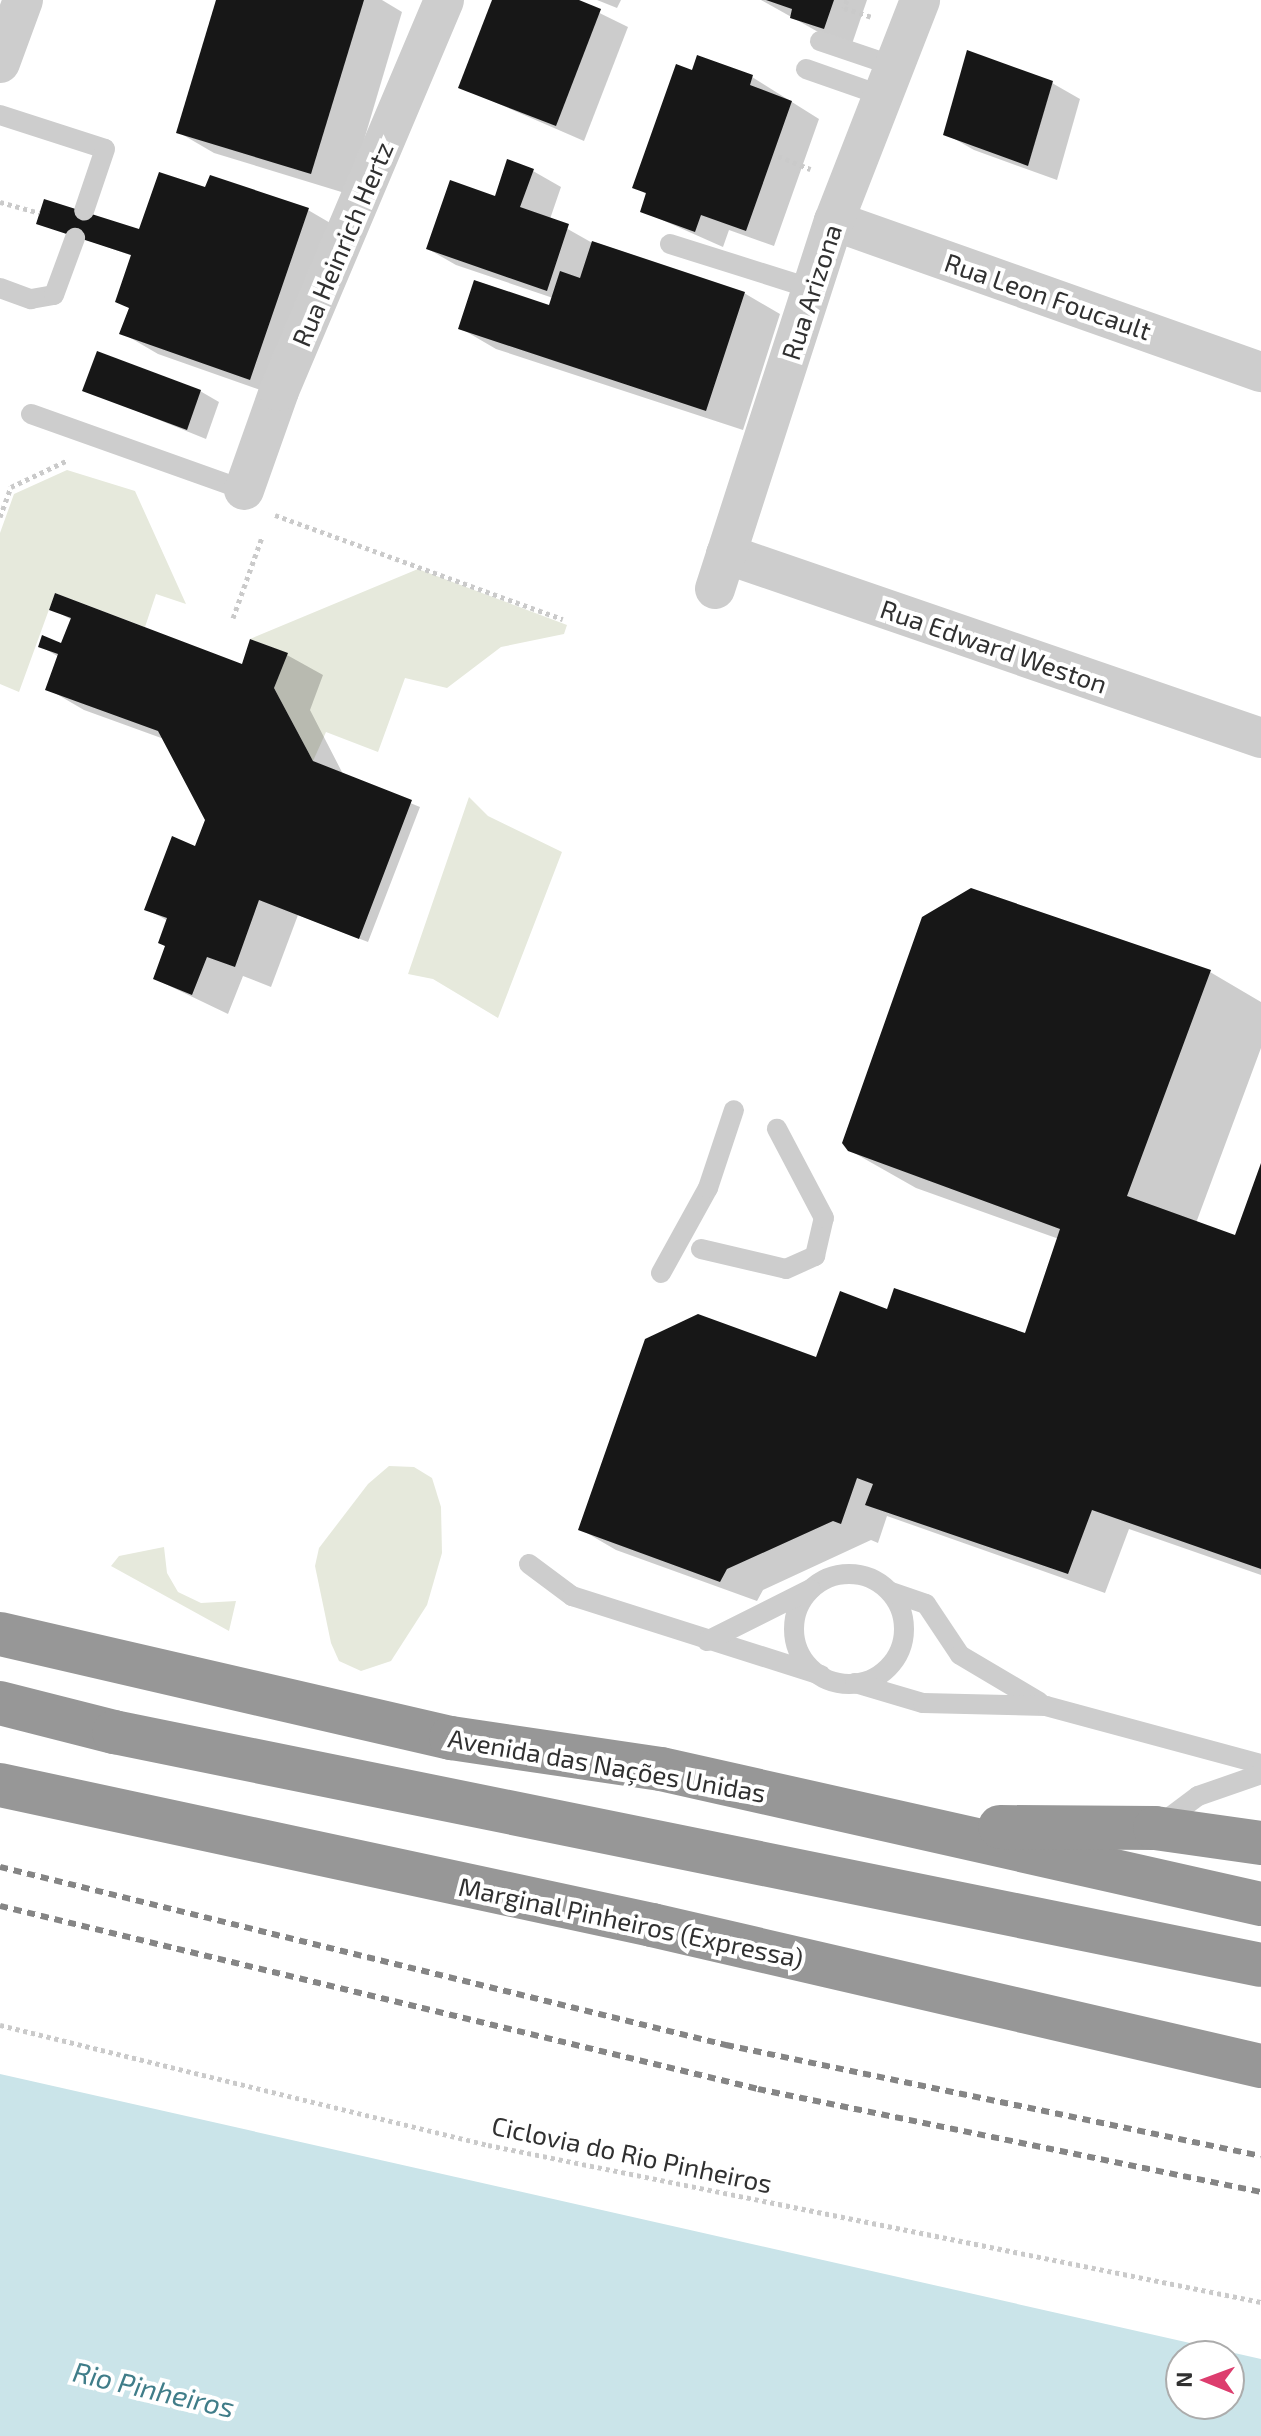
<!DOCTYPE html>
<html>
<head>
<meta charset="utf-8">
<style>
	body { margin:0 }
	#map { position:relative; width:1261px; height:2436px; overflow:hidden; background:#fff; font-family:"Exo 2",sans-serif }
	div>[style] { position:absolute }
	.green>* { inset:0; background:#e6e9dc }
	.water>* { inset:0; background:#cae4e9 }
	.shadow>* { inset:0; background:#0003 }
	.building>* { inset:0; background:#171717 }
	.path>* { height:5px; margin-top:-2.5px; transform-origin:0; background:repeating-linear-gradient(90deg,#cacaca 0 4px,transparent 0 8px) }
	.lane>* { height:20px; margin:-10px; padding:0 10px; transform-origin:10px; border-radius:10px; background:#cdcdcd }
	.lane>.ring { margin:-10px; padding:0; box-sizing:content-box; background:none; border:20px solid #cdcdcd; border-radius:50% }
	.street>* { height:40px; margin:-20px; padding:0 20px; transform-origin:20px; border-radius:20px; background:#cdcdcd }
	.highway>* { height:44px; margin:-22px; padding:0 22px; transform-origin:22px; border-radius:22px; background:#979797 }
	.rail>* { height:6px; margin-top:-3px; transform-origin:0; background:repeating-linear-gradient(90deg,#858585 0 8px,transparent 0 14px) }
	span { translate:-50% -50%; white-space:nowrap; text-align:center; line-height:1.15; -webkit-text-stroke:8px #fff; paint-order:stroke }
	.street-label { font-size:26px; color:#303030 }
	.water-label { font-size:28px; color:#407d89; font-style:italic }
	.north { position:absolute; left:1165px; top:2340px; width:80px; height:80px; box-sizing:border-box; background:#fff; border:2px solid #acacac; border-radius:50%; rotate:271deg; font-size:22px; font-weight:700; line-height:32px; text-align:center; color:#303030 }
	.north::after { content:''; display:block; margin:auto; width:28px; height:36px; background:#dd3d6e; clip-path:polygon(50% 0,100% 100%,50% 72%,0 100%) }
</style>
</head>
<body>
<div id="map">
	<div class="green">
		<i style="clip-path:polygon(67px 470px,135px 491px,186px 604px,156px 594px,145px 627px,55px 593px,19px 692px,0 684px,0 533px,14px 494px)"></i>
		<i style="clip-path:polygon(418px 569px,567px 625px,564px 634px,501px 647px,447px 688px,405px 678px,378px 752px,326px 732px,313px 761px,274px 688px,287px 653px,250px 639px)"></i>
		<i style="clip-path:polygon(469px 797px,488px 816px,562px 852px,498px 1018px,433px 979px,408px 974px)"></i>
		<i style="clip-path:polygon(389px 1466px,414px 1467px,432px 1478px,441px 1507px,442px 1553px,427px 1605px,391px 1661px,361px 1671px,339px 1661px,331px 1643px,315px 1566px,319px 1548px,368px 1484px)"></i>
		<i style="clip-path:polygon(164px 1547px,167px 1573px,178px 1592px,201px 1603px,236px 1601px,229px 1631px,111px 1566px,119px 1556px)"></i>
	</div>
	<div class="water">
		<i style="clip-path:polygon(evenodd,0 2074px,1261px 2359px,1261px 2436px,0 2436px,0 2074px,1181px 2356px,1229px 2356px,1229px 2404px,1181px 2404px,1181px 2356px)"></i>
	</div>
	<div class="shadow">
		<i style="clip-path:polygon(218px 0,382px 0,402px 12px,348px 194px,214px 153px,178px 132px)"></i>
		<i style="clip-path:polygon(494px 0,573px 0,628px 27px,584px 141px,460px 87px)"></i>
		<i style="clip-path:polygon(597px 0,621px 0,617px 8px)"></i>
		<i style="clip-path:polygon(761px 0,867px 0,852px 44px,820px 33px)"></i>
		<i style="clip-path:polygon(698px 58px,752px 77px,819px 119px,774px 246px,729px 230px,723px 247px,642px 211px,648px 195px,634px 187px)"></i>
		<i style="clip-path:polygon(1052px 83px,1080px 99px,1057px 180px,974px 150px,946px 134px)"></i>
		<i style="clip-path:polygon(533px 171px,561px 187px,550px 219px,596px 245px,744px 293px,780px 314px,743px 430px,496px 349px,460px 328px,550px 307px,553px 298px,456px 265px,428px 249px)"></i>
		<i style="clip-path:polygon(207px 190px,308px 210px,344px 231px,286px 399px,158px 354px,122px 333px,131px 309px,118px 301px,133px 256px,38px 223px,139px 231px)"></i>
		<i style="clip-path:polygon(85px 390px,200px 391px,219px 402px,206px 439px)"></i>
		<i style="clip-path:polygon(52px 609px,243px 666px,287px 655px,323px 675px,310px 710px,344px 776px,420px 807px,368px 942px,298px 915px,271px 987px,243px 976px,228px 1014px,155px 979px,167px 946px,168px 921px,147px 909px,196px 848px,207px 820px,164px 739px,84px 710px,48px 689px,59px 657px,40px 646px,62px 645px,72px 620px)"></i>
		<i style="clip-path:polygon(1210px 972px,1261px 1002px,1261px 1048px,1196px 1223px,1236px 1237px,1261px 1168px,1261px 1575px,1129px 1529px,1105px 1593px,887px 1516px,878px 1543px,871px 1540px,763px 1590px,757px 1601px,616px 1550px,580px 1529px,888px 1312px,1026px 1336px,1059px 1239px,916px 1188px,849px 1150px)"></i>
	</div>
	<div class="building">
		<i style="clip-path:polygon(216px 0,364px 0,311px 174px,176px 133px)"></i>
		<i style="clip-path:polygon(492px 0,579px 0,601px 9px,556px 126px,458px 88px)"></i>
		<i style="clip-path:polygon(766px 0,834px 0,824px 29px,790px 18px,792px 9px)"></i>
		<i style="clip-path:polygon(967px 50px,1053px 81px,1028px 166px,943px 135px)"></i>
		<i style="clip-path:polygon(697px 55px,753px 75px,750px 85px,792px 101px,746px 231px,701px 215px,695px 232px,640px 212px,646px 193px,632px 188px,676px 64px,692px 70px)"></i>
		<i style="clip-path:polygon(507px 159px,534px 169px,520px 207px,569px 224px,547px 291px,426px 249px,450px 180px,495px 196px)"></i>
		<i style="clip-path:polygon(159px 172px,205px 187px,210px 175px,309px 208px,250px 380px,119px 334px,129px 308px,115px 302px,131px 255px,36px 224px,44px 199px,139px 229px)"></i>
		<i style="clip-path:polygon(592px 241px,745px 292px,706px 411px,458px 329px,474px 280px,549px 305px,560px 271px,580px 278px)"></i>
		<i style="clip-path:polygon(97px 351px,201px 390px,187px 430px,82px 391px)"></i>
		<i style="clip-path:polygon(55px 593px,242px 664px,250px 639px,288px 653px,274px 688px,313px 761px,412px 800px,359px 939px,259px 900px,235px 967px,207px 957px,192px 995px,153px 979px,165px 946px,158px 943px,167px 918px,144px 910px,172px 836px,195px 846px,205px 820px,158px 731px,45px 690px,58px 654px,38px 647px,42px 635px,61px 643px,71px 618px,49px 610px)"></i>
		<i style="clip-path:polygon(971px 888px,1211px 970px,1127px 1196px,1235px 1235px,1261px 1163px,1261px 1569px,1092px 1510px,1068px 1574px,865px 1505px,873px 1484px,857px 1478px,841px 1524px,833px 1521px,727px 1569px,720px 1582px,578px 1530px,645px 1339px,698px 1314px,816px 1357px,840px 1291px,887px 1309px,894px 1288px,1025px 1333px,1060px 1229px,848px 1151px,842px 1143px,922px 917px)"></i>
	</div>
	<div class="path">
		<i style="left:847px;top:0;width:9px;rotate:111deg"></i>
		<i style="left:844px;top:8px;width:28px;rotate:18deg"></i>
		<i style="left:778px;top:156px;width:35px;rotate:22deg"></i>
		<i style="left:0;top:202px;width:41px;rotate:15.4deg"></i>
		<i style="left:275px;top:515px;width:306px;rotate:19.9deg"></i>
		<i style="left:0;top:517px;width:32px;rotate:-70deg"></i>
		<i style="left:11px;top:487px;width:63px;rotate:-25.3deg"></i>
		<i style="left:233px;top:618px;width:86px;rotate:-70.3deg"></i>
		<i style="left:0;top:2025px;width:503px;rotate:13.82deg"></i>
		<i style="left:488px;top:2145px;width:789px;rotate:11.48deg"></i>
	</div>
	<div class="lane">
		<i style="left:820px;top:41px;width:78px;rotate:18.7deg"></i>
		<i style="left:806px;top:69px;width:82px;rotate:19.3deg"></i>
		<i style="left:0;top:115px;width:110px;rotate:17.9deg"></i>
		<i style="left:105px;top:149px;width:65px;rotate:108.7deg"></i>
		<i style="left:670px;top:244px;width:150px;rotate:17.5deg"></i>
		<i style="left:0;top:288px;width:33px;rotate:20deg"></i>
		<i style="left:31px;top:299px;width:23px;rotate:-10deg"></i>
		<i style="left:54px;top:295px;width:61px;rotate:-69.8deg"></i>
		<i style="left:31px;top:414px;width:226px;rotate:19.6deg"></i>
		<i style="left:701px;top:1249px;width:87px;rotate:13.2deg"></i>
		<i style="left:786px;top:1269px;width:32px;rotate:-24deg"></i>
		<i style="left:815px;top:1256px;width:39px;rotate:-77deg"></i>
		<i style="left:824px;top:1218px;width:101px;rotate:-117.8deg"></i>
		<i style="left:661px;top:1273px;width:97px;rotate:-61.1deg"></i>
		<i style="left:708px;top:1188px;width:82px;rotate:-71.6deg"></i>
		<i style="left:529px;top:1564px;width:54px;rotate:36.7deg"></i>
		<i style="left:572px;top:1596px;width:261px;rotate:17.6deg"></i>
		<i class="ring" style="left:794px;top:1574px;width:90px;height:90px"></i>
		<i style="left:891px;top:1592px;width:37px;rotate:19deg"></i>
		<i style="left:926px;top:1604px;width:61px;rotate:56.3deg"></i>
		<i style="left:960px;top:1655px;width:92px;rotate:30.7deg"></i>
		<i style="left:707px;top:1641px;width:116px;rotate:-26.6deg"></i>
		<i style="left:855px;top:1683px;width:71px;rotate:16.4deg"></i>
		<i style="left:923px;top:1703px;width:123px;rotate:1.4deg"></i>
		<i style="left:1046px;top:1706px;width:223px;rotate:15.1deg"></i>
		<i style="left:1158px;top:1826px;width:50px;rotate:-36.9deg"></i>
		<i style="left:1198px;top:1796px;width:67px;rotate:-19.2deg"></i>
	</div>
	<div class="street">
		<i style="left:0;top:63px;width:67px;rotate:-69.9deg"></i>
		<i style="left:834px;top:221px;width:453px;rotate:19.5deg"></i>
		<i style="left:244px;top:490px;width:105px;rotate:-70.5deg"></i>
		<i style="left:279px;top:391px;width:424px;rotate:-67.1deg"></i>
		<i style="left:726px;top:554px;width:566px;rotate:18.98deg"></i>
		<i style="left:715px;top:589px;width:387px;rotate:-72.1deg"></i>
		<i style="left:834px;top:221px;width:237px;rotate:-68.7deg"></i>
	</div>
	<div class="highway">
		<i style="left:0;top:1634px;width:463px;rotate:13deg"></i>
		<i style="left:451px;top:1738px;width:212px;rotate:8.4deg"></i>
		<i style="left:661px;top:1769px;width:615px;rotate:12.68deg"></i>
		<i style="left:0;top:1703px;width:118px;rotate:14.3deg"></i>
		<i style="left:114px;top:1732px;width:1170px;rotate:11.48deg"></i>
		<i style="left:0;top:1785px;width:667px;rotate:12.12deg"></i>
		<i style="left:652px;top:1925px;width:625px;rotate:13.04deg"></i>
		<i style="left:1000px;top:1827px;width:155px;rotate:0.4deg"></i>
		<i style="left:1155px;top:1828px;width:107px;rotate:8.1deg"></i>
	</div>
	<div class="rail">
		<i style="left:0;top:1867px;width:748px;rotate:13.78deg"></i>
		<i style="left:726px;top:2045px;width:546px;rotate:11.72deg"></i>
		<i style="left:0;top:1906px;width:780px;rotate:13.57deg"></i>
		<i style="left:758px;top:2089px;width:513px;rotate:11.57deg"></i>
	</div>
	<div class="street-label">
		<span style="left:342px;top:244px;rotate:-67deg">Rua Heinrich Hertz</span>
		<span style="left:811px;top:292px;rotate:-72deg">Rua Arizona</span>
		<span style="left:1048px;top:296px;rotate:19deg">Rua Leon Foucault</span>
		<span style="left:994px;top:646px;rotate:19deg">Rua Edward Weston</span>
		<span style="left:607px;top:1765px;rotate:10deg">Avenida das Nações Unidas</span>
		<span style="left:631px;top:1922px;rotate:12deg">Marginal Pinheiros (Expressa)</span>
		<span style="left:632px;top:2154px;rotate:12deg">Ciclovia do Rio Pinheiros</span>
	</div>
	<div class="water-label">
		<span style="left:154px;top:2389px;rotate:13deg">Rio Pinheiros</span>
	</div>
	<div class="north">N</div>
</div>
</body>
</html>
